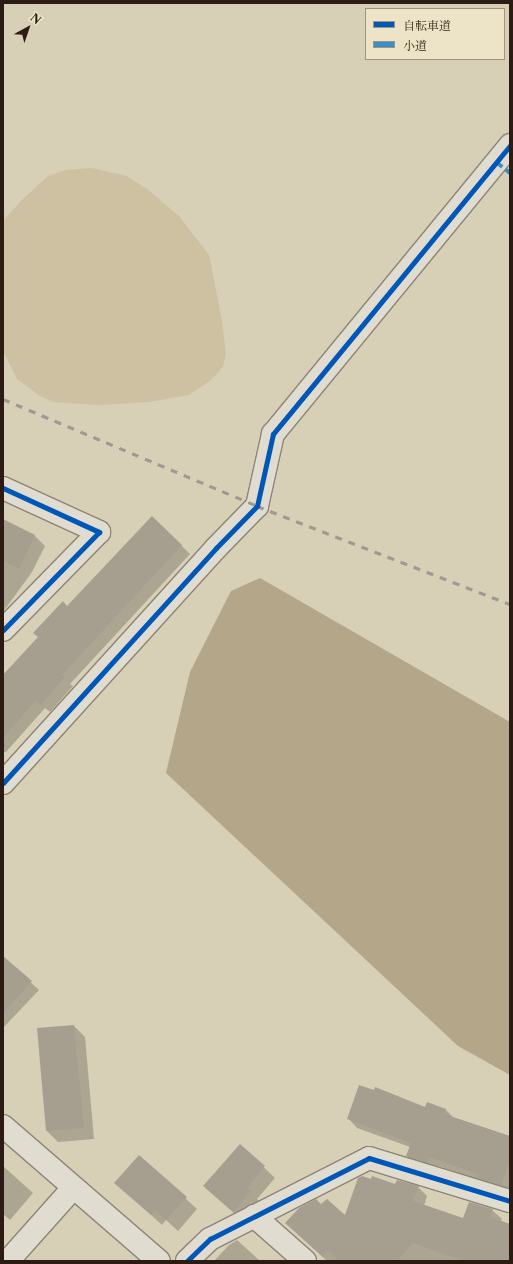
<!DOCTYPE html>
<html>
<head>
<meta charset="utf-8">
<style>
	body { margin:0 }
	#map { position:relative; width:513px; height:1264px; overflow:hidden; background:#d7cfb6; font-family:"Libre Caslon Text","Noto Serif JP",serif }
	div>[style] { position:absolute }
	.green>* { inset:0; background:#cdc1a1 }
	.water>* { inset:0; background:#b4a789 }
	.shadow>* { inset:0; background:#0003 }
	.building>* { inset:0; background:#a69f8f }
	.roads { filter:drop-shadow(1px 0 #8c8577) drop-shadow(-1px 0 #8c8577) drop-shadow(0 1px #8c8577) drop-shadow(0 -1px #8c8577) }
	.minor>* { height:22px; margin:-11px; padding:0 11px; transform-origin:11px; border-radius:11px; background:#e0dccf }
	.rail>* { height:3px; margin-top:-1.5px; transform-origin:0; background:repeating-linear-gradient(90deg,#9f9a91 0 7px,transparent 0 14px) }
	.quiet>* { height:4px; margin-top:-2px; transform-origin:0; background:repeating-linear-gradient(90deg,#3b8dc8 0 8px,transparent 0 12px) }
	.cycleway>* { height:5px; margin:-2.5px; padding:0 2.5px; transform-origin:2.5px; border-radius:2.5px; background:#0057b8 }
	span { translate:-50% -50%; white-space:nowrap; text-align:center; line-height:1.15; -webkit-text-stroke:3.5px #ede4c7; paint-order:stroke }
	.frame { position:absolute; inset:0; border:4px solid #2c1b12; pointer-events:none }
	.legend { position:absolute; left:365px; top:8px; width:140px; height:52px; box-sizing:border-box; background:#ede4c7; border:1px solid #a0947f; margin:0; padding:5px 7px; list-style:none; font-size:12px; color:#2c1b12 }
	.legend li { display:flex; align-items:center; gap:8px; height:20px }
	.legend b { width:20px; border:1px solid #a0947f }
	.north { position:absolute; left:8px; top:8px; width:40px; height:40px; -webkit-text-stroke:3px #ede4c7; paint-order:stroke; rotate:40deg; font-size:11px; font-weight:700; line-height:16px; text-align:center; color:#2c1b12 }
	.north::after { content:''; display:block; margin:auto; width:14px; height:18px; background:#2c1b12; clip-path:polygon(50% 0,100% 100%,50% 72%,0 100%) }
</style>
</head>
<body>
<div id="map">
	<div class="green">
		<i style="clip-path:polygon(92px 168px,127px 176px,147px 189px,179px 216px,209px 255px,222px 321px,226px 354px,223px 366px,218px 373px,211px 380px,189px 395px,149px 402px,98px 405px,53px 402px,40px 396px,17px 379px,4px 353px,3px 221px,21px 201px,48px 176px,65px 170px)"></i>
	</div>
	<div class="water">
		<i style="clip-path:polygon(260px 578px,510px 722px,510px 1075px,458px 1046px,166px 773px,190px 672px,231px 591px)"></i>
	</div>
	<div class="shadow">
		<i style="clip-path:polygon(152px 517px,190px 554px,70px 684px,73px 686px,50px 712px,45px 708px,6px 752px,3px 752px,3px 675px)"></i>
		<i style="clip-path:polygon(3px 520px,35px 536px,45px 546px,32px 572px,3px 612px)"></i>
		<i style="clip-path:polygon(3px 957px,39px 990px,3px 1028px)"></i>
		<i style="clip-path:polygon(74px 1026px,85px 1037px,94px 1139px,58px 1142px,47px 1131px)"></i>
		<i style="clip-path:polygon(425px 1108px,445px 1109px,454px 1118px,510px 1138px,510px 1194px,482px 1181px,438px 1166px,436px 1171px,416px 1165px,407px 1156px,410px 1147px,357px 1128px,348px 1118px)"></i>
		<i style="clip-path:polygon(240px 1145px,275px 1178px,257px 1199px,261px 1203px,244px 1222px,215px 1196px)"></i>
		<i style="clip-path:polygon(139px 1156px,197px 1209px,178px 1231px,166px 1220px,162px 1225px,127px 1193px)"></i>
		<i style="clip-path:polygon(3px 1166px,33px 1193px,10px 1220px,3px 1214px)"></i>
		<i style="clip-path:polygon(396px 1186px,418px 1187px,427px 1196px,424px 1206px,464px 1220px,492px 1210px,502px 1219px,501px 1221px,510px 1225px,510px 1261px,327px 1261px,296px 1232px,321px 1206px,345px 1217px)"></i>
		<i style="clip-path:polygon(237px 1240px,260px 1261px,214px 1261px,229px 1245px)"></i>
	</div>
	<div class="building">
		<i style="clip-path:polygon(152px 516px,182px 545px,62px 675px,65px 677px,41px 705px,36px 700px,3px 738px,3px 675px,38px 637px,33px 633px,63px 601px,67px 606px)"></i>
		<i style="clip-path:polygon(3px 519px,35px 535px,19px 569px,3px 561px)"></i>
		<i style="clip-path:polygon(3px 956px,32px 981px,3px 1013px)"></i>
		<i style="clip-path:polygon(74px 1025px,84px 1128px,46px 1131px,37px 1028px)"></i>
		<i style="clip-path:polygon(359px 1085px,374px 1090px,375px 1087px,425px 1107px,427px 1102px,446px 1109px,444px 1114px,510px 1136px,510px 1160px,501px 1185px,477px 1178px,478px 1174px,429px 1157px,427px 1163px,406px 1156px,411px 1143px,347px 1119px)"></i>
		<i style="clip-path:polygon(240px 1144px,265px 1166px,247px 1188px,251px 1191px,233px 1212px,203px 1186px)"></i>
		<i style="clip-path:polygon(139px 1155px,187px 1197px,166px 1220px,155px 1210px,151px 1215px,114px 1183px)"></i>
		<i style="clip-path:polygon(362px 1176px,371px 1179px,372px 1176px,395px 1184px,397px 1180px,419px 1186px,413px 1201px,463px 1218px,469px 1202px,493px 1209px,490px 1217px,510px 1224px,510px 1261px,464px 1261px,413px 1243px,397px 1261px,339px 1261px,328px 1251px,323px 1257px,285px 1223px,299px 1208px,316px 1199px,321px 1204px,327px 1199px,345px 1215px,358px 1178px)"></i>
	</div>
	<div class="roads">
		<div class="minor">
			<i style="left:3px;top:488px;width:106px;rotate:24.6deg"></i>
			<i style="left:99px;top:532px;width:137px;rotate:134.4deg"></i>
			<i style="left:3px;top:783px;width:317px;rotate:-47.8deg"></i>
			<i style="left:216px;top:548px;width:59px;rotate:-45.7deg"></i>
			<i style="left:257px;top:506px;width:74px;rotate:-77.5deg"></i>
			<i style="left:273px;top:434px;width:374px;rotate:-50.6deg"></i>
			<i style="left:3px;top:1126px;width:206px;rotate:40.9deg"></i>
			<i style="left:254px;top:1216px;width:68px;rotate:41.4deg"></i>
			<i style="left:8px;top:1261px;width:98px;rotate:-48.3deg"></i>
			<i style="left:187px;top:1261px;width:32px;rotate:-44deg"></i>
			<i style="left:210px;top:1239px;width:178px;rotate:-27deg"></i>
			<i style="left:369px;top:1158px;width:147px;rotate:17deg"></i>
		</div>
	</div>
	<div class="rail">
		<i style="left:3px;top:399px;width:276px;rotate:22.8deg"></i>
		<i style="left:257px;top:506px;width:271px;rotate:21.2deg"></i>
	</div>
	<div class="quiet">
		<i style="left:496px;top:162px;width:18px;rotate:38deg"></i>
	</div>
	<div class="cycleway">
		<i style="left:3px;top:488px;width:106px;rotate:24.6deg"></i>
		<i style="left:99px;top:532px;width:137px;rotate:134.4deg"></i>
		<i style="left:3px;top:783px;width:317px;rotate:-47.8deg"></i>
		<i style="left:216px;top:548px;width:59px;rotate:-45.7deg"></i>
		<i style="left:257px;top:506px;width:74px;rotate:-77.5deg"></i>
		<i style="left:273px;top:434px;width:374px;rotate:-50.6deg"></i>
		<i style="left:187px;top:1261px;width:32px;rotate:-44deg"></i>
		<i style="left:210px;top:1239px;width:178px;rotate:-27deg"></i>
		<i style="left:369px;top:1158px;width:147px;rotate:17deg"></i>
	</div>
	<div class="frame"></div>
	<ul class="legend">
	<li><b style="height:5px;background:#0057b8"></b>自転車道</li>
	<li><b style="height:5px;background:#3b8dc8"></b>小道</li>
	</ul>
	<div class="north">N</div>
</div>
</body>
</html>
